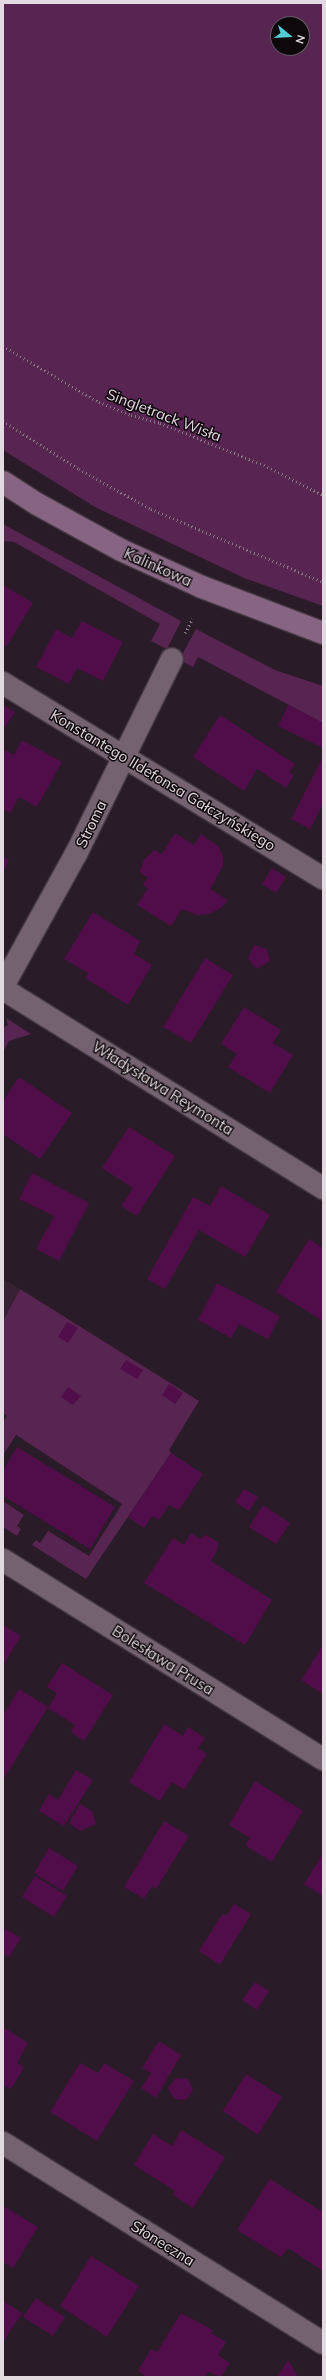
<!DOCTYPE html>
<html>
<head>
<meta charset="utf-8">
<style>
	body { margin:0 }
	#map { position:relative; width:326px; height:2380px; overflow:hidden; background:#291b27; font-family:Mulish,sans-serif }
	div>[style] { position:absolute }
	.built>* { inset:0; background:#362233 }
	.green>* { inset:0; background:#582451 }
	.building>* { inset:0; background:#510d4a }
	.path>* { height:2.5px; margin-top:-1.25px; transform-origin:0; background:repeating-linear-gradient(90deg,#867a84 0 1px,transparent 0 4px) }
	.roads { filter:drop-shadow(1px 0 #433842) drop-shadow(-1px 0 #433842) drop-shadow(0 1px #433842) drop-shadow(0 -1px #433842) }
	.street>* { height:22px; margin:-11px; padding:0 11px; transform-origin:11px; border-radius:11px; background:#746271 }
	.secondary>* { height:22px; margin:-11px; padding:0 11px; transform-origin:11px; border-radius:11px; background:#876582 }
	span { translate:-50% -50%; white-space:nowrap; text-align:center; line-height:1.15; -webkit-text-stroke:3px #0e080d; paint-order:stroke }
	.street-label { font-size:15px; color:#e3d9e1 }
	.frame { position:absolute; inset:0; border:4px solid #e3d9e1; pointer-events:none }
	.north { position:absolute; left:270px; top:16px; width:40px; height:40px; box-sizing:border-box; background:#0e080d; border:1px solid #635c62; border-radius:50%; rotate:108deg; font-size:11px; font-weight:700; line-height:16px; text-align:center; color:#e3d9e1 }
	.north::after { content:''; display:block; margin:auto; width:14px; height:18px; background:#52ccd5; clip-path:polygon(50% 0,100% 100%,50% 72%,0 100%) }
</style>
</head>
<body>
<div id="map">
	<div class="built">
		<i style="clip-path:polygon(3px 1279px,20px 1289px,3px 1321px)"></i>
	</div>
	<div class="green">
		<i style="clip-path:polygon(evenodd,3px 3px,323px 3px,323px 606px,244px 578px,95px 507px,3px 450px,3px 3px,278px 24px,302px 24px,302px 48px,278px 48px,278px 24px)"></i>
		<i style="clip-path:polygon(3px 524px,181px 621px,167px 649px,151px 641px,160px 624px,14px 542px,3px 541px)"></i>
		<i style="clip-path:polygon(196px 629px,275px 670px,323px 686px,323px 723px,198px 657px,193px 667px,179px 660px)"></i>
		<i style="clip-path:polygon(6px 1018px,31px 1034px,9px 1041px,3px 1052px,3px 1028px,8px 1025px)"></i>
		<i style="clip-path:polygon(20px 1289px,199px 1401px,169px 1450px,171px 1453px,86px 1579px,32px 1545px,36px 1540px,40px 1543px,48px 1531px,89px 1556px,122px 1504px,16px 1435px,3px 1455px,3px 1422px,7px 1416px,3px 1413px,3px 1321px)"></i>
		<i style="clip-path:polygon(3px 1501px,24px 1515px,17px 1526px,21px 1529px,17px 1536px,3px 1527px)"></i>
	</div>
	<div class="building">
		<i style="clip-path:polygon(3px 585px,33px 603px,6px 647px,3px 645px)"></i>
		<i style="clip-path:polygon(82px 621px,123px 642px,103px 681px,77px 668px,69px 684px,36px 667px,56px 629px,72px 638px)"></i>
		<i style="clip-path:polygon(3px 705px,15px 712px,5px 727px,3px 726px)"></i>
		<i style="clip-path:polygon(288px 705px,323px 723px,323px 748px,278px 726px)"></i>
		<i style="clip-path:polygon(220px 715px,295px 764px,289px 772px,294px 775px,286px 788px,257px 769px,244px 791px,193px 757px)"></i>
		<i style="clip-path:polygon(22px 740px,62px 762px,37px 807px,19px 797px,10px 813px,3px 809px,3px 749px,14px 755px)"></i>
		<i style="clip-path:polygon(323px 757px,323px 804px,310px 829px,291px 819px)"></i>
		<i style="clip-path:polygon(175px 833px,194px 845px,201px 834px,218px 846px,223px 856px,223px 866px,210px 889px,228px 900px,221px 908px,209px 914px,197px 915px,182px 909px,171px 926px,137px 905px,148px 888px,143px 885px,148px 877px,142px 875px,140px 870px,144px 860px,154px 850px,162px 854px)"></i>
		<i style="clip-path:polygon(3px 857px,9px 860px,3px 872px)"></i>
		<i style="clip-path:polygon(272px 868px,286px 877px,276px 893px,262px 884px)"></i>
		<i style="clip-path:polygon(93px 912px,140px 941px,134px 954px,152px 965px,128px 1005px,85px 978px,88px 973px,64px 959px)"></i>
		<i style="clip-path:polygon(254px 945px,267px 949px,270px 961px,256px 969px,248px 958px)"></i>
		<i style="clip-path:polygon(205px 958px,233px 975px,191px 1043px,163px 1027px)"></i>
		<i style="clip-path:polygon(244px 1007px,281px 1030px,273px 1043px,293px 1055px,270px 1093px,228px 1067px,237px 1054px,221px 1044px)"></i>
		<i style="clip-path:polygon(19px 1077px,72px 1113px,40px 1159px,3px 1134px,3px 1101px)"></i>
		<i style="clip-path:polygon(129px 1127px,175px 1156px,137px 1216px,121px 1206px,133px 1188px,102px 1168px)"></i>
		<i style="clip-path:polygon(32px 1173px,89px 1203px,59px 1261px,36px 1249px,54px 1216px,19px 1199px)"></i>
		<i style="clip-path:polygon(221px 1186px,270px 1215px,245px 1257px,199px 1230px,165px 1289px,147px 1279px,193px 1197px,210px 1206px)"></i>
		<i style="clip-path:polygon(309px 1239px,323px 1248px,323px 1321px,276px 1292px)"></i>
		<i style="clip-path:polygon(217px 1283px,251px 1301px,248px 1306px,251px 1301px,280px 1316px,268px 1339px,239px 1324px,231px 1338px,198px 1320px)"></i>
		<i style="clip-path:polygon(67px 1322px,78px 1328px,68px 1343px,58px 1337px)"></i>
		<i style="clip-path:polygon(126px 1360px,143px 1370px,137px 1379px,120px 1369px)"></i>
		<i style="clip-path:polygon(169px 1384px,183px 1393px,175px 1404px,162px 1395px)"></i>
		<i style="clip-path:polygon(68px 1387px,81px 1396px,73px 1405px,61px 1397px)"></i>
		<i style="clip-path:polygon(17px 1447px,115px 1507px,90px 1549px,3px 1496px,3px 1470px)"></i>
		<i style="clip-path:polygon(171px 1453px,203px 1474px,179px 1510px,169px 1505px,159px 1520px,152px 1516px,144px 1528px,128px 1517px)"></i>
		<i style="clip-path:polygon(244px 1489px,258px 1497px,249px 1511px,235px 1502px)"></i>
		<i style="clip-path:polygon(263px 1505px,290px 1523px,276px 1544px,249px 1527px)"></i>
		<i style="clip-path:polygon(191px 1533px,200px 1539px,206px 1535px,218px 1542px,218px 1549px,211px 1561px,272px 1600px,245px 1645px,144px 1583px,173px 1538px,184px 1545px)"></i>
		<i style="clip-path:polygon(3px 1625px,21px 1636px,3px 1666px)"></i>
		<i style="clip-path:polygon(323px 1645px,323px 1694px,301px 1680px)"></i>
		<i style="clip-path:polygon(62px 1663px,113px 1695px,84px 1741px,71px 1732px,75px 1725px,48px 1708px,57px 1693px,47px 1687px)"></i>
		<i style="clip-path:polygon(19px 1689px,48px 1707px,3px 1780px,3px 1715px)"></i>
		<i style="clip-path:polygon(164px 1724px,183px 1736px,188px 1727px,205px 1738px,198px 1748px,207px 1754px,184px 1790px,172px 1782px,160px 1801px,129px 1782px)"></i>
		<i style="clip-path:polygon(76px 1770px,93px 1780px,64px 1826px,39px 1811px,49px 1794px,58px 1800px)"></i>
		<i style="clip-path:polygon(255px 1781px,303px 1811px,272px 1862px,245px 1845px,250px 1838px,229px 1825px)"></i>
		<i style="clip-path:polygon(80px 1804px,92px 1811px,96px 1824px,80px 1831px,69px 1823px)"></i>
		<i style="clip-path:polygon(164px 1821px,189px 1836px,156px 1889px,152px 1886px,144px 1899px,124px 1887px)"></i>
		<i style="clip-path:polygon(49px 1848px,78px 1866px,63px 1891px,34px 1873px)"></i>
		<i style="clip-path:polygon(323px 1854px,323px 1896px,304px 1884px)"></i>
		<i style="clip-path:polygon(35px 1876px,67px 1896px,54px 1917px,22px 1897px)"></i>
		<i style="clip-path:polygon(234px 1904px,251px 1914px,220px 1965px,199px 1951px,223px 1913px,226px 1916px)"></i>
		<i style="clip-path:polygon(6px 1929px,21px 1938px,9px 1957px,3px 1954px,3px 1933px)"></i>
		<i style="clip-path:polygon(255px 1982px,269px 1991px,257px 2010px,242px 2000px)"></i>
		<i style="clip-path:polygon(3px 2027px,28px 2043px,17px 2063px,24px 2067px,11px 2089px,3px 2085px)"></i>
		<i style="clip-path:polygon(159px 2041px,181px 2055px,156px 2098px,141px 2088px,151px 2073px,142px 2068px)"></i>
		<i style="clip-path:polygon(80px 2063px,98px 2073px,104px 2063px,134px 2081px,97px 2141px,50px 2112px)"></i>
		<i style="clip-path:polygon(246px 2074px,282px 2097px,258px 2135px,223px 2111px)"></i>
		<i style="clip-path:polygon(176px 2078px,188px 2079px,193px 2090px,186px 2100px,174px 2099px,168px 2088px)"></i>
		<i style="clip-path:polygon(181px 2130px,225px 2157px,193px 2208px,173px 2195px,175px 2191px,134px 2165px,153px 2134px,172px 2146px)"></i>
		<i style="clip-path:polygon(270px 2179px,323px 2212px,323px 2271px,288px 2248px,281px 2257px,237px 2230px)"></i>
		<i style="clip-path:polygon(3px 2206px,38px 2227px,13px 2268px,3px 2262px)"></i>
		<i style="clip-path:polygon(91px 2256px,139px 2286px,107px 2337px,60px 2306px)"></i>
		<i style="clip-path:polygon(36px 2298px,65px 2317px,53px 2336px,23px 2317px)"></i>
		<i style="clip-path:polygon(3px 2301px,22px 2313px,3px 2342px)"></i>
		<i style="clip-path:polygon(181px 2313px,213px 2330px,211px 2333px,226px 2342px,218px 2355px,230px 2363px,221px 2377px,208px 2372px,205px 2377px,147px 2377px,138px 2371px,151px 2349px,157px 2352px)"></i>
		<i style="clip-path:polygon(288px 2360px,298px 2377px,277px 2377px,280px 2373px)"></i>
	</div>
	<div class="path">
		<i style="left:3px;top:346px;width:111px;rotate:30.3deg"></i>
		<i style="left:99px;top:402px;width:35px;rotate:22deg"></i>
		<i style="left:131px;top:415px;width:30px;rotate:15deg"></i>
		<i style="left:160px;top:423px;width:112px;rotate:22deg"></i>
		<i style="left:264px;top:465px;width:66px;rotate:27deg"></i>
		<i style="left:3px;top:421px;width:90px;rotate:32.3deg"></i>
		<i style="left:79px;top:469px;width:82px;rotate:29.1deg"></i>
		<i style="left:151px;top:509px;width:187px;rotate:23deg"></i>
		<i style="left:185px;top:633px;width:16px;rotate:-63deg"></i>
	</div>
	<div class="roads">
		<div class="street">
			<i style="left:3px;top:683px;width:375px;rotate:31.4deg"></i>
			<i style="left:3px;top:986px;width:151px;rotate:-61.1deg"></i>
			<i style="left:76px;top:854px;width:217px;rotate:-63.8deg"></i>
			<i style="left:3px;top:989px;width:377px;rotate:31.9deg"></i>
			<i style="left:3px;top:1560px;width:377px;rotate:31.9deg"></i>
			<i style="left:3px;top:2143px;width:377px;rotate:32deg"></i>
		</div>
		<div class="secondary">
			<i style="left:3px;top:482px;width:40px;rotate:32.9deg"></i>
			<i style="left:37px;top:504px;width:96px;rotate:28.7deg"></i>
			<i style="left:121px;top:550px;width:89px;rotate:24.6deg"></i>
			<i style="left:202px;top:587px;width:129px;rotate:20.8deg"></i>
		</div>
	</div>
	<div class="street-label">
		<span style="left:164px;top:415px;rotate:21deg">Singletrack Wisła</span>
		<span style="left:158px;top:567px;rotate:24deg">Kalinkowa</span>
		<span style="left:163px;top:780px;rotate:31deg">Konstantego Ildefonsa Gałczyńskiego</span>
		<span style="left:91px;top:824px;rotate:-64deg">Stroma</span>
		<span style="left:163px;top:1088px;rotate:32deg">Władysława Reymonta</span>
		<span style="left:163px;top:1660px;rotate:32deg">Bolesława Prusa</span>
		<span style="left:163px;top:2243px;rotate:32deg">Słoneczna</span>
	</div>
	<div class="frame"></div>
	<div class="north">N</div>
</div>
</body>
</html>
